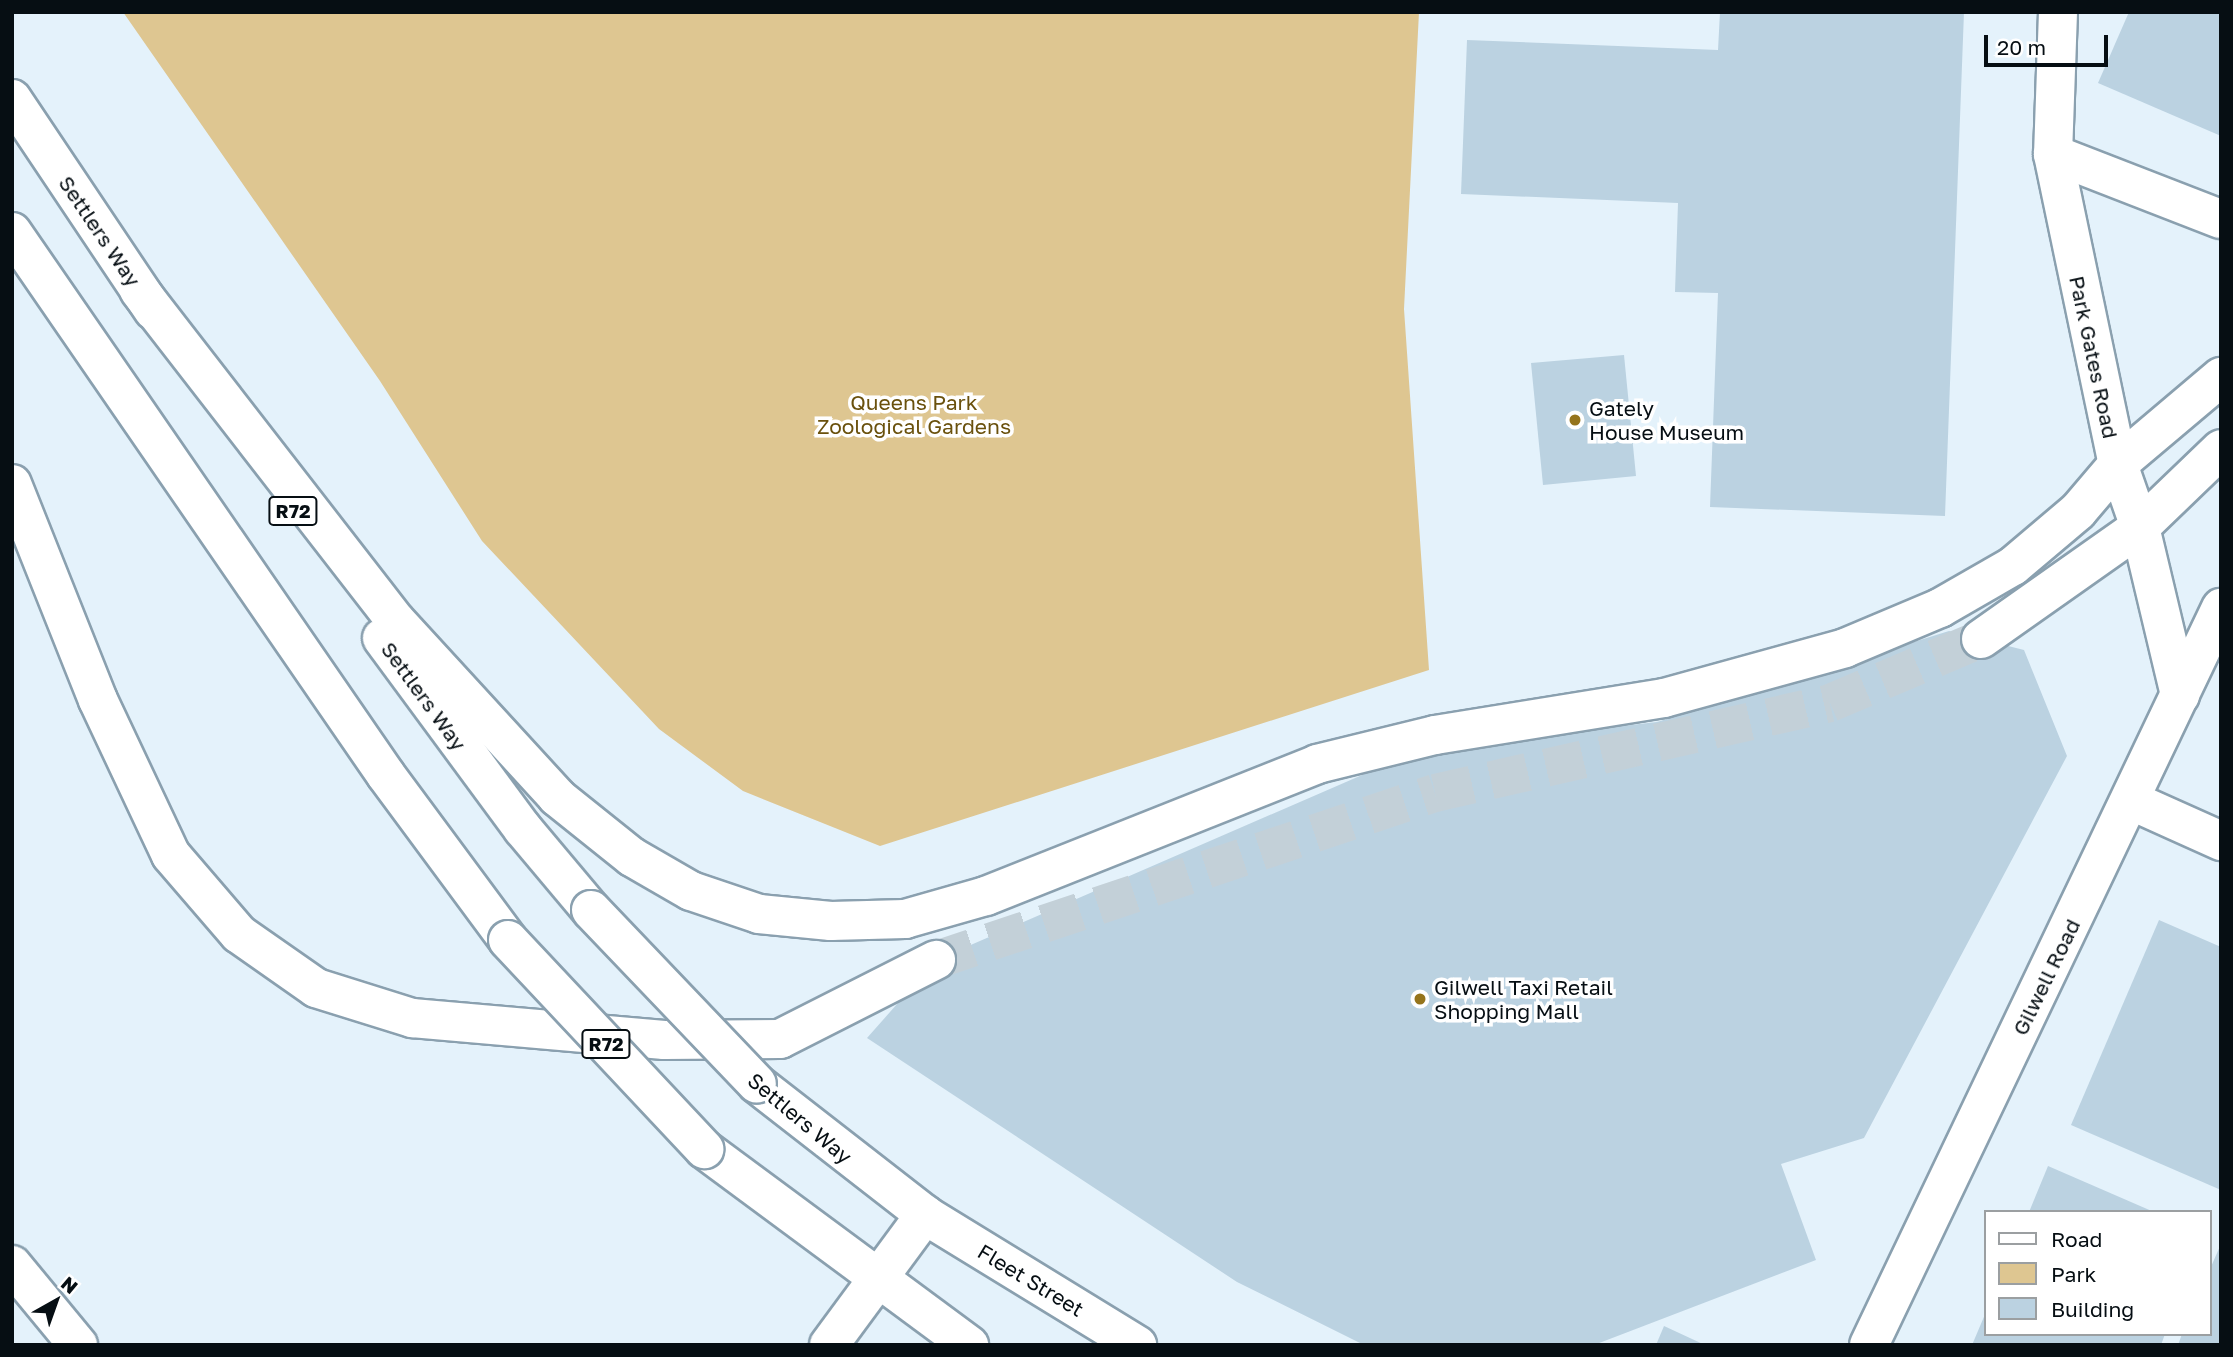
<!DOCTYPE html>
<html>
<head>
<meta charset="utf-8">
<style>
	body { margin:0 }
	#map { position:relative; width:2233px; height:1357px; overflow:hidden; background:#e4f2fb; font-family:"Golos Text",sans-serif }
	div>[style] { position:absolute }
	.green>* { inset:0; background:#dec691 }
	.building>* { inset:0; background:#bbd2e1 }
	.primary-tunnel>* { height:38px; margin-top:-19px; transform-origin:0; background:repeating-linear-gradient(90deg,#c3d0d8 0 38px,transparent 0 57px) }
	.roads { filter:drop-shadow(2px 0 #8aa0af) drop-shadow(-2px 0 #8aa0af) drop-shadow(0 2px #8aa0af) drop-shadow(0 -2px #8aa0af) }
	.street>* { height:38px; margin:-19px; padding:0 19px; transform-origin:19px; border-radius:19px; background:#fff }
	.secondary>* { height:38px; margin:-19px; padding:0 19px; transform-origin:19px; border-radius:19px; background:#fff }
	.primary>* { height:38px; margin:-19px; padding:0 19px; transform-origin:19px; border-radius:19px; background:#fff }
	.bridges { filter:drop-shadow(2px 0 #8aa0af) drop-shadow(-2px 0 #8aa0af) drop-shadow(0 2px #8aa0af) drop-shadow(0 -2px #8aa0af) }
	.primary-bridge>* { height:38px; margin:-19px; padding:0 19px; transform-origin:19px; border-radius:19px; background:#fff }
	.dots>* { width:19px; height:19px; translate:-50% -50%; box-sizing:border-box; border:4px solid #fff; border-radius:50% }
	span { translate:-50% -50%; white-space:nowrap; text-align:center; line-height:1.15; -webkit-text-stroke:7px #fff; paint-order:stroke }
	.shield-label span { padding:2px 5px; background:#fff; border:2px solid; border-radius:5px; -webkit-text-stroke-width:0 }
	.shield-label { font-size:19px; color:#060e13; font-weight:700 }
	.street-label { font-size:21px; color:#060e13 }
	.park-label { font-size:21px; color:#6a510d }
	.poi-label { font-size:21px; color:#060e13 }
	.left { translate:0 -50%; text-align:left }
	.frame { position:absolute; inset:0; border:14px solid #060e13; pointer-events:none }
	.legend { position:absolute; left:1984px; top:1210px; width:228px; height:126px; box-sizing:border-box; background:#fff; border:2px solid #9b9fa1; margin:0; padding:9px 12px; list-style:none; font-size:21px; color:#060e13 }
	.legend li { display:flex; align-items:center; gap:14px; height:35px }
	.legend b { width:35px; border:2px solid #9b9fa1 }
	.north { position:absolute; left:21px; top:1266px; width:70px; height:70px; -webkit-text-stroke:5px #fff; paint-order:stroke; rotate:40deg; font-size:19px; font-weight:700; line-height:28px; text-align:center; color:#060e13 }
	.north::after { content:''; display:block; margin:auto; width:24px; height:32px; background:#060e13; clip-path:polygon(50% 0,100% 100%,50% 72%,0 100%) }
	.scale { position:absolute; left:1984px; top:35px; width:124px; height:32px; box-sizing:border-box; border:4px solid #060e13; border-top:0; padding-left:9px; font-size:21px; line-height:24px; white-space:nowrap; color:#060e13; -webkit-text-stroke:5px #fff; paint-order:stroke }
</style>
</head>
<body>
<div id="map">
	<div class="green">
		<i style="clip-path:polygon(123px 12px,1419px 12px,1404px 309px,1429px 670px,880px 846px,743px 791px,659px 729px,482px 541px,380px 381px)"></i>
	</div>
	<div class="building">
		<i style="clip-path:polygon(1720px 12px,1964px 12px,1945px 516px,1710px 507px,1718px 293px,1675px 292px,1678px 203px,1461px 194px,1467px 40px,1718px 50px)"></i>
		<i style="clip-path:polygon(2129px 12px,2221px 12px,2221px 136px,2098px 83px)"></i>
		<i style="clip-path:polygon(1624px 355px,1636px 476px,1543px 485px,1531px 363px)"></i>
		<i style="clip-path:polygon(1949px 631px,2024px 650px,2067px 756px,1864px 1138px,1781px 1164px,1816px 1260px,1594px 1345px,1364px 1345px,1237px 1282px,867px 1038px,936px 960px,1422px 749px,1657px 722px)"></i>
		<i style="clip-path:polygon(2159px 920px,2221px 947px,2221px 1190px,2071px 1125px)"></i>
		<i style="clip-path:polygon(2048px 1166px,2154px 1212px,2029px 1212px)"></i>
		<i style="clip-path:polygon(2221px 1244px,2221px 1345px,2178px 1345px,2182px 1334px,2210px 1334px,2210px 1269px)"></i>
		<i style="clip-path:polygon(1986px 1312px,1986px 1334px,2165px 1334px,2161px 1345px,1972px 1345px)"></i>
		<i style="clip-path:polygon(1664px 1326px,1705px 1345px,1656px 1345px)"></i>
	</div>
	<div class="primary-tunnel">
		<i style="left:936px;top:960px;width:526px;rotate:-18.5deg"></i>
		<i style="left:1435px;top:793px;width:405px;rotate:-12.8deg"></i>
		<i style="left:1830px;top:703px;width:164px;rotate:-23deg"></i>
	</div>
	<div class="roads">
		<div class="street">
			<i style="left:2058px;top:12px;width:142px;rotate:92deg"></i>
			<i style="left:2053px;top:154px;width:317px;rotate:78.2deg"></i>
			<i style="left:2118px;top:464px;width:67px;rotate:70.8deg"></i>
			<i style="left:2140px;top:527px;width:173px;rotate:76.6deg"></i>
			<i style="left:2053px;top:154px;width:180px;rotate:21.2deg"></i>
			<i style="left:2132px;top:801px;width:98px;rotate:24.2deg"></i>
			<i style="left:12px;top:1265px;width:104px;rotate:50.5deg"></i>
			<i style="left:829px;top:1345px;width:162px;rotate:-53.6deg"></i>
			<i style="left:1869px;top:1345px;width:817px;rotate:-64.47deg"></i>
		</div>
		<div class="secondary">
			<i style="left:2118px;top:464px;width:135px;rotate:-40.2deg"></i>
			<i style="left:2140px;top:527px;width:112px;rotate:-43.9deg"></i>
		</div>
		<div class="primary">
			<i style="left:12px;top:99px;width:254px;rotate:56.2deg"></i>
			<i style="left:12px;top:232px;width:659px;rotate:55.44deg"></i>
			<i style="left:386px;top:775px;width:205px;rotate:53.5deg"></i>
			<i style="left:139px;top:290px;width:419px;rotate:52.2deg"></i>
			<i style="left:396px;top:621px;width:239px;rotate:47.5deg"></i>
			<i style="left:557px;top:797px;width:96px;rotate:38.7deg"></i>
			<i style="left:632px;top:857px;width:68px;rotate:30deg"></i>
			<i style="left:691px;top:891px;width:72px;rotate:18.7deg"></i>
			<i style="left:759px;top:914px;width:72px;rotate:5.6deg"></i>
			<i style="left:831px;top:921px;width:74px;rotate:-1.5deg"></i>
			<i style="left:905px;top:919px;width:84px;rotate:-15.9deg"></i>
			<i style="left:986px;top:896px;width:356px;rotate:-21.7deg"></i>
			<i style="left:1317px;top:764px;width:122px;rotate:-13.8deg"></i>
			<i style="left:1435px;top:735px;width:232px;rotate:-9.2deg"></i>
			<i style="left:1664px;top:698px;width:188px;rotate:-15.4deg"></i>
			<i style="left:1845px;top:648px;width:103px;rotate:-22.8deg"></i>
			<i style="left:1940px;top:608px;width:84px;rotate:-29.9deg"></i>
			<i style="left:2013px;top:566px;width:85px;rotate:-40.2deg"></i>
			<i style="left:2078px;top:511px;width:62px;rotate:-49.6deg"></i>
			<i style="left:12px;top:484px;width:232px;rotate:68.3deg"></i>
			<i style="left:98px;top:700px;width:171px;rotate:64.8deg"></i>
			<i style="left:171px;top:855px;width:104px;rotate:49.3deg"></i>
			<i style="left:239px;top:934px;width:94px;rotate:35deg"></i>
			<i style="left:316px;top:988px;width:101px;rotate:17.4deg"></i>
			<i style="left:412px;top:1018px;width:253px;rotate:5deg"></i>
			<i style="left:664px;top:1040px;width:116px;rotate:-0.5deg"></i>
			<i style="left:780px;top:1039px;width:175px;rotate:-26.9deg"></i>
			<i style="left:382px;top:638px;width:237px;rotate:53.6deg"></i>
			<i style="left:523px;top:829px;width:106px;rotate:50deg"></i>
			<i style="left:1981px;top:639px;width:194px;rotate:-35.2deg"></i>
			<i style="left:757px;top:1084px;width:213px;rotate:37.9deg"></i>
			<i style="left:925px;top:1215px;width:249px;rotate:31.5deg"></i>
			<i style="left:704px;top:1149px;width:330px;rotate:36.5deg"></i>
		</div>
	</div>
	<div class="bridges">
		<div class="primary-bridge">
			<i style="left:591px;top:910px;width:240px;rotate:46.3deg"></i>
			<i style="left:508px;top:940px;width:287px;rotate:46.8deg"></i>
		</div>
	</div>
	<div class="dots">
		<i style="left:1575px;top:420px;background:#95741c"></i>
		<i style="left:1420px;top:999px;background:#95741c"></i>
	</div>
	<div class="shield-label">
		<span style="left:293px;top:511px">R72</span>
		<span style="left:606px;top:1044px">R72</span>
	</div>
	<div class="street-label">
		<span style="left:100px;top:231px;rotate:56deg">Settlers Way</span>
		<span style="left:2094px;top:357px;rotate:78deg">Park Gates Road</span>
		<span style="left:424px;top:696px;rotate:54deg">Settlers Way</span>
		<span style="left:2046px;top:977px;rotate:-64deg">Gilwell Road</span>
		<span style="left:800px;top:1118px;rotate:40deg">Settlers Way</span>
		<span style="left:1031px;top:1280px;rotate:31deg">Fleet Street</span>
	</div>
	<div class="park-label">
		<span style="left:914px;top:414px">Queens Park<br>Zoological Gardens</span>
	</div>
	<div class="poi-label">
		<span class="left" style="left:1589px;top:420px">Gately<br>House Museum</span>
		<span class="left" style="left:1434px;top:999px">Gilwell Taxi Retail<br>Shopping Mall</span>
	</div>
	<div class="frame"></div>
	<ul class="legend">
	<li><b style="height:9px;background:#fff"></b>Road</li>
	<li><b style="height:19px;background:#dec691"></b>Park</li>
	<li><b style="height:19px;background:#bbd2e1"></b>Building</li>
	</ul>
	<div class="north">N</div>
	<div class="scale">20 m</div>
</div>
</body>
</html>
